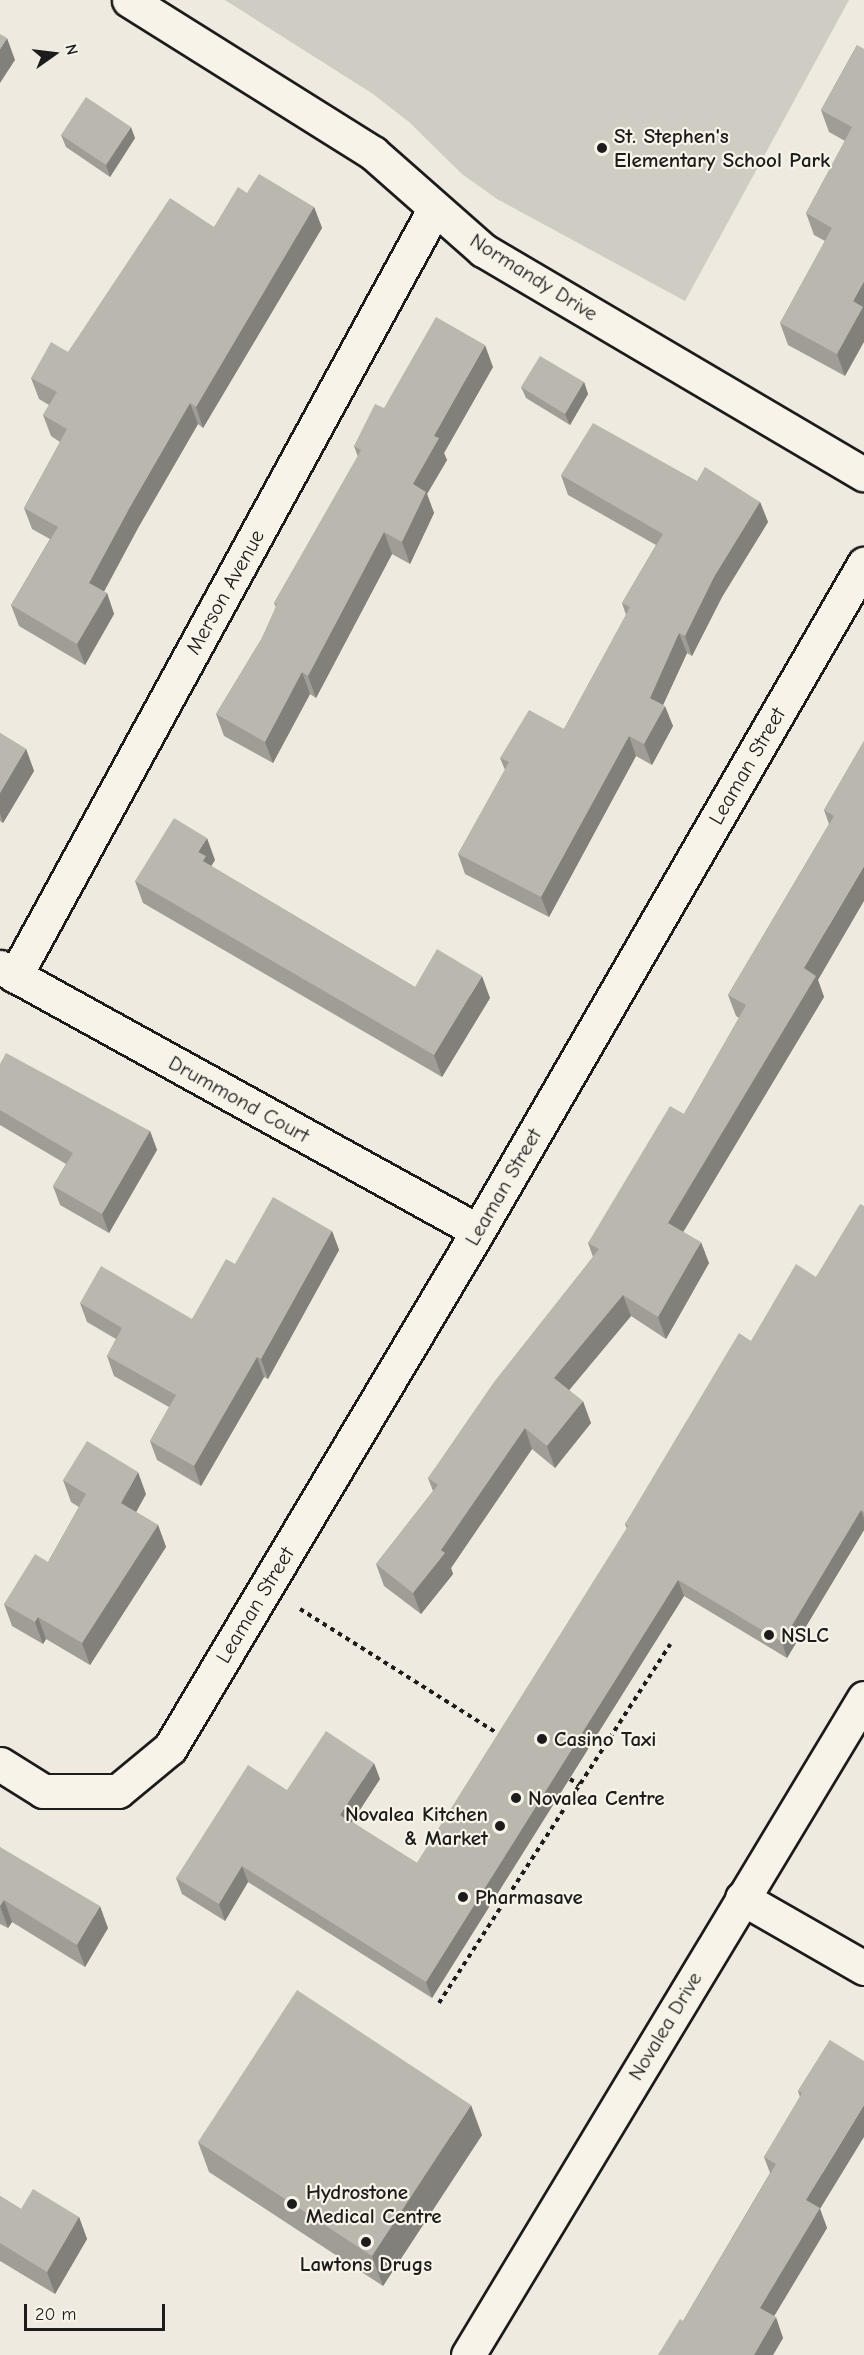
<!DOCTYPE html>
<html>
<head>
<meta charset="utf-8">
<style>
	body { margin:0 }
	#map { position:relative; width:864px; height:2355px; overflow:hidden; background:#eeeae0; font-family:"Comic Neue",sans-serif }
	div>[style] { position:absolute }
	.green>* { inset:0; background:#cfccc3 }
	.path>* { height:4px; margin-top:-2px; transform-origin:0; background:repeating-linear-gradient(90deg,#1c1c1c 0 4.5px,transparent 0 9px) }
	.roads { filter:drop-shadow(2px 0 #1c1c1c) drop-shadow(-2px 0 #1c1c1c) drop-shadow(0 2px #1c1c1c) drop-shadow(0 -2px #1c1c1c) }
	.street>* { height:33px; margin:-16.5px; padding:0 16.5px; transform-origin:16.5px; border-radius:16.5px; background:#f7f3e8 }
	.secondary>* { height:33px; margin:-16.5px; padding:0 16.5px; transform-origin:16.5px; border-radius:16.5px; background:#f7f3e8 }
	.wall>* { inset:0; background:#a09d96 }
	.shaded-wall>* { inset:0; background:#82807a }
	.building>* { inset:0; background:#bab7af }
	.dots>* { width:16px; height:16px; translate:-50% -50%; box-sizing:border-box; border:3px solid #f7f3e8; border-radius:50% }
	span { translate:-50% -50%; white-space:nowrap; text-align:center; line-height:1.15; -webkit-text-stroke:4.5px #f7f3e8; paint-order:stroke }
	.poi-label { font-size:21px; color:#1c1c1c; font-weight:700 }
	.left { translate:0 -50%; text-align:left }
	.right { translate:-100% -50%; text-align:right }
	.street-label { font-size:21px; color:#1c1c1c }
	.north { position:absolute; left:24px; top:24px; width:60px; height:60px; -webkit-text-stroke:4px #f7f3e8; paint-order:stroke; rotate:76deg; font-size:16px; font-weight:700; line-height:24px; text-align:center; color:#1c1c1c }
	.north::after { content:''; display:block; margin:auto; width:21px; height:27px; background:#1c1c1c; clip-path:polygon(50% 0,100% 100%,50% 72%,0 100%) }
	.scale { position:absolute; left:24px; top:2304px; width:141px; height:27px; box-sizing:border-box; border:3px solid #1c1c1c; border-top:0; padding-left:8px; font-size:18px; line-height:21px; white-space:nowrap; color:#1c1c1c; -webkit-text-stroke:4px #f7f3e8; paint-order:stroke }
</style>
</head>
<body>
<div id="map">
	<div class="green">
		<i style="clip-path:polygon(225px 0,849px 0,685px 301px,497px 199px,462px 174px,409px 122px,373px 94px)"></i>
	</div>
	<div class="path">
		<i style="left:300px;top:1609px;width:239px;rotate:32.2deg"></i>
		<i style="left:570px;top:1779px;width:11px;rotate:34deg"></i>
		<i style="left:439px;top:2003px;width:427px;rotate:-57.2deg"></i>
	</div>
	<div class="roads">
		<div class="street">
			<i style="left:129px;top:0;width:288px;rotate:32.1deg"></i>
			<i style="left:373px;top:153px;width:147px;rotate:41.4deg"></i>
			<i style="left:483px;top:250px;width:442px;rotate:30.5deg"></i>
			<i style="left:0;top:967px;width:546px;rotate:28.91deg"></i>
			<i style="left:15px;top:976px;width:875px;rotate:-61.33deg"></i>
			<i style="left:0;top:1764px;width:51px;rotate:32.1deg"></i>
			<i style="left:43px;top:1791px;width:75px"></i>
			<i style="left:118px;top:1791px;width:67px;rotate:-39.6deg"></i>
			<i style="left:170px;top:1748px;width:602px;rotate:-59.22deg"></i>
			<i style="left:478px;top:1231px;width:771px;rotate:-59.94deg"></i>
			<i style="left:742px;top:1898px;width:141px;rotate:29.8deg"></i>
		</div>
		<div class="secondary">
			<i style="left:468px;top:2355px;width:767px;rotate:-58.92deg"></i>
		</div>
	</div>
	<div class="wall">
		<i style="clip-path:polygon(857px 45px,845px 376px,788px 345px,780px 323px,825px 241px,814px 235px,806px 213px,845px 141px,829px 132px,821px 110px)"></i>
		<i style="clip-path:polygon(61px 135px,135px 138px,110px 177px,66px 147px)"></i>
		<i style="clip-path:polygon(247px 193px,314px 207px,322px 228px,203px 428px,198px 424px,138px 528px,104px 592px,107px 593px,114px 614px,85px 665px,19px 626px,11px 605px,50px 539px,32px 529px,24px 508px,60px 442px,51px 436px,43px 415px,49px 405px,39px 399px,31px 378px,68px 352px,214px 227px)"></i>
		<i style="clip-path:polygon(493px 367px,444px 453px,447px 460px,427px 494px,434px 513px,410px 564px,392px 554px,316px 698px,310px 694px,273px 763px,224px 736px,216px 714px,262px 638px,276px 607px,274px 603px,358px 457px,354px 446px,384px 408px)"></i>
		<i style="clip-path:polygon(584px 382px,588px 394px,570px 425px,526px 398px,521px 387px)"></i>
		<i style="clip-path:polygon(561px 475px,697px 481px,760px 502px,768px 522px,722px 597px,692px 656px,687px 653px,663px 705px,673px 726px,652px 765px,636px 756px,549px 917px,465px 874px,458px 854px,505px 770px,500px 758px,564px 729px,626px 615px,622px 603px,656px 545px,568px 495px)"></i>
		<i style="clip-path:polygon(0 733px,26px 749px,34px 771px,3px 823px,0 821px)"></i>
		<i style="clip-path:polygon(864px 741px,818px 980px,824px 997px,683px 1232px,709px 1263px,666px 1339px,631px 1316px,569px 1390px,591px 1423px,555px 1468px,532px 1449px,451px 1568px,453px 1574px,421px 1614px,384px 1586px,376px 1564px,433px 1491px,428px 1478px,593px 1257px,588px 1243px,684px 1114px,739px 1018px,736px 1016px,728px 995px,829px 824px,824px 810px)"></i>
		<i style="clip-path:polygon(215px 860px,211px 866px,415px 987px,490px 998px,442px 1077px,143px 903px,135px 881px)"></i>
		<i style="clip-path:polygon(0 1064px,150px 1131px,157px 1150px,109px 1233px,60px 1205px,53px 1186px,66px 1164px,0 1125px)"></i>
		<i style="clip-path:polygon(864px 1206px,864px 1530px,787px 1658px,684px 1596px,432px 1998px,248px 1882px,225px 1921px,182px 1894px,176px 1878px,287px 1790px,380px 1779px,352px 1822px,417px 1863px,627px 1529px,625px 1524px,751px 1341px,816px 1277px)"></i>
		<i style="clip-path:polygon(332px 1231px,339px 1250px,268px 1379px,264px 1377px,201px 1486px,157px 1460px,150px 1441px,169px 1407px,114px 1376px,107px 1356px,116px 1339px,87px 1322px,80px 1303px,192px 1319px,235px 1264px)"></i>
		<i style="clip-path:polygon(63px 1480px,146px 1494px,136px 1512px,158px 1525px,166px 1547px,90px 1665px,46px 1639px,43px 1644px,12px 1626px,4px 1604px,48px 1562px,79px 1507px,71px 1502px)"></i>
		<i style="clip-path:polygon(0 1847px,108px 1928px,85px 1967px,12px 1922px,8px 1928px,0 1924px)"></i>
		<i style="clip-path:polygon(830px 2040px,820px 2209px,827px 2228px,774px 2316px,783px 2338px,773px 2355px,658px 2355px,683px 2321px,770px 2173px,764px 2157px,800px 2097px,798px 2091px)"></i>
		<i style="clip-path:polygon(482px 2135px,383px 2286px,209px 2172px,198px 2142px)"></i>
		<i style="clip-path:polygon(0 2196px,21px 2209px,79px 2217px,87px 2239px,55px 2294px,0 2261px)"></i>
	</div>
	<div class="shaded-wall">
		<i style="clip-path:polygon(7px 38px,15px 60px,0 83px,0 49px)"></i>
		<i style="clip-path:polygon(131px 127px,135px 138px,110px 177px,106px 165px)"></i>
		<i style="clip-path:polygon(314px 207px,322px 228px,203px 428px,196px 407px)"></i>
		<i style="clip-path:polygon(864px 281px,864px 342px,845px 376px,837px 354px,853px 301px)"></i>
		<i style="clip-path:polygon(485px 345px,493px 367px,444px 453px,447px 460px,427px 494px,434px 513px,410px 564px,402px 542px,413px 484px,434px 436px)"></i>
		<i style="clip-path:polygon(584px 382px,588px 394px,570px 425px,565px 414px)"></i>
		<i style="clip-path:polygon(190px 403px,198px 424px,138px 528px,97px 604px,89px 583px,130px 507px)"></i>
		<i style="clip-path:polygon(760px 502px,768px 522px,722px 597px,692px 656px,685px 636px,714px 577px)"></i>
		<i style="clip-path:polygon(384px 532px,392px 554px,316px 698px,308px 676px)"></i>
		<i style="clip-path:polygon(107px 593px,114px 614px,85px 665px,77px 644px)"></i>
		<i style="clip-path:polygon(679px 633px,687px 653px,657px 718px,650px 698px)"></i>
		<i style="clip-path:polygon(302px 672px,310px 694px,273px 763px,265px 742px)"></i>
		<i style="clip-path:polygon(665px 706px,673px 726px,652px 765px,644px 744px)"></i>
		<i style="clip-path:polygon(629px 736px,636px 756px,549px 917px,541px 897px)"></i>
		<i style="clip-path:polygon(26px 749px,34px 771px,3px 823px,0 813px,0 793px)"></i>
		<i style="clip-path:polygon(207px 838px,215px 860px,210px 868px,211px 883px,198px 852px)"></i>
		<i style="clip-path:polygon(864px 866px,864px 901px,818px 980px,824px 997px,676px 1244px,668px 1223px,804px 968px)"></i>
		<i style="clip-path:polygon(482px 976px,490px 998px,442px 1077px,434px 1055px)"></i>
		<i style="clip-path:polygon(150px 1131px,157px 1150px,109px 1233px,102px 1214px)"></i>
		<i style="clip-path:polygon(332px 1231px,339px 1250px,268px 1379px,261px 1359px)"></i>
		<i style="clip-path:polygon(701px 1242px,709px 1263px,666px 1339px,658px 1317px)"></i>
		<i style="clip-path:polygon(623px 1295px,631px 1316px,561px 1400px,554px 1378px)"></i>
		<i style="clip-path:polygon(257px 1357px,264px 1377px,201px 1486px,194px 1466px)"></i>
		<i style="clip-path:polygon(583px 1401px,591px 1423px,555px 1468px,547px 1446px)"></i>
		<i style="clip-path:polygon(525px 1428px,532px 1449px,451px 1568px,453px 1574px,421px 1614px,413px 1593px,441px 1550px)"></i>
		<i style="clip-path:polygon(138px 1472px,146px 1494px,129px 1525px,121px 1503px)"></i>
		<i style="clip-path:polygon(861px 1510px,864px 1519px,864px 1530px,787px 1658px,782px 1642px)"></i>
		<i style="clip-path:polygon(158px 1525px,166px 1547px,90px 1665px,82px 1643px)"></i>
		<i style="clip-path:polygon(678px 1580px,684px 1596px,432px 1998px,426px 1982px)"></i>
		<i style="clip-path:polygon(38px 1617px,46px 1639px,43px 1644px,35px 1622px)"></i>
		<i style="clip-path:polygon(374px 1763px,380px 1779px,346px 1831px,340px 1815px)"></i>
		<i style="clip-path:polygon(242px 1866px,248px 1882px,225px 1921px,219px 1904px)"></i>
		<i style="clip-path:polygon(4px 1900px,12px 1922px,8px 1928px,0 1906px)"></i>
		<i style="clip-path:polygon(100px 1906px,108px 1928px,85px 1967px,77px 1945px)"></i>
		<i style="clip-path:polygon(471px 2105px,482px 2135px,383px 2286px,372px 2256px)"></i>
		<i style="clip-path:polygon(864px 2105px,864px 2137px,820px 2209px,827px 2228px,767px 2328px,760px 2308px,806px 2200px)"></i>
		<i style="clip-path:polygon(79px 2217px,87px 2239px,55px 2294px,47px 2272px)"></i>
		<i style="clip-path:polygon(776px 2317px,783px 2338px,773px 2355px,754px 2355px)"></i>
	</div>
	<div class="building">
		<i style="clip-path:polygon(0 34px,7px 38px,0 49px)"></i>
		<i style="clip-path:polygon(857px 45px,864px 49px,864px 281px,853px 301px,863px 307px,837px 354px,780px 323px,832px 228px,806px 213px,852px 127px,821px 110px)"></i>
		<i style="clip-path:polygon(86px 97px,131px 127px,106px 165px,61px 135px)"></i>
		<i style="clip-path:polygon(259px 174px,314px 207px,196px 407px,190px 403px,130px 507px,89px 583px,107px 593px,77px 644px,11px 605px,58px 527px,24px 508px,67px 429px,43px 415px,57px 392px,31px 378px,51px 342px,68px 352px,170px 198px,214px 227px,238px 187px,247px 193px)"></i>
		<i style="clip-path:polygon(436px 317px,485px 345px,434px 436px,439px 438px,413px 484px,426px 492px,402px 542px,384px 532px,308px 676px,302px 672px,265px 742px,216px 714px,262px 638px,277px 604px,274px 603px,361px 450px,354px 446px,375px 404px,384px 408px)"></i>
		<i style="clip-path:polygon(540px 356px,584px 382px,565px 414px,521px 387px)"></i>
		<i style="clip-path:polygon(593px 423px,697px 481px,705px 467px,760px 502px,714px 577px,685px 636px,679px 633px,650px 698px,665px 706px,644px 744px,629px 736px,541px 897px,458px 854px,509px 762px,500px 758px,529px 710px,564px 729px,630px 607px,622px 603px,663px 534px,561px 475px)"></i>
		<i style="clip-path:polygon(0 733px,26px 749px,0 793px)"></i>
		<i style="clip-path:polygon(864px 741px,864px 866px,804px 968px,816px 976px,668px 1223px,701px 1242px,658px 1317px,623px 1295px,554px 1378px,583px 1401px,547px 1446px,525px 1428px,441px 1550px,445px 1553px,413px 1593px,376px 1564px,438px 1485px,428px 1478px,494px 1382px,599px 1249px,588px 1243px,670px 1106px,684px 1114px,746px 1005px,728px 995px,834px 816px,824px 810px)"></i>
		<i style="clip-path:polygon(174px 818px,207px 838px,198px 852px,206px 856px,203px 861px,415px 987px,437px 949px,482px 976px,434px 1055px,135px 881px)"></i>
		<i style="clip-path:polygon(6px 1053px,150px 1131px,102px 1214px,53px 1186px,73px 1153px,0 1110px,0 1064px)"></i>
		<i style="clip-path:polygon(273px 1197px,332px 1231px,261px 1359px,257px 1357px,194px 1466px,150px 1441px,176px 1395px,107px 1356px,122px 1328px,80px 1303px,101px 1266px,192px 1319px,226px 1259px,235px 1264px)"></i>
		<i style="clip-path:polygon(860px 1204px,864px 1206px,864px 1512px,861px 1510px,782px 1642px,678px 1580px,426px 1982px,242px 1866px,219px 1904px,176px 1878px,248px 1765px,287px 1790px,326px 1731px,374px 1763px,340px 1815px,417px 1863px,628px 1526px,625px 1524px,739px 1333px,751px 1341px,796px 1264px,816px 1277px)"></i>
		<i style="clip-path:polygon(87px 1441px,138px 1472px,121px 1503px,158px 1525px,82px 1643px,38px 1617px,35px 1622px,4px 1604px,35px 1554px,48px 1562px,86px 1494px,63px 1480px)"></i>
		<i style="clip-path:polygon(0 1847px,100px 1906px,77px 1945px,4px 1900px,0 1906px)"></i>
		<i style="clip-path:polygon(297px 1990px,471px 2105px,372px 2256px,198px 2142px)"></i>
		<i style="clip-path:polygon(830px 2040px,864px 2061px,864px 2105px,806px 2200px,820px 2208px,760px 2308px,776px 2317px,754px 2355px,658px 2355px,680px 2319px,683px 2321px,776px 2164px,764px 2157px,802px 2093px,798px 2091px)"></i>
		<i style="clip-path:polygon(33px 2189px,79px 2217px,47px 2272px,0 2243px,0 2196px,21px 2209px)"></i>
	</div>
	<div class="dots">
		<i style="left:602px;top:148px;background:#1c1c1c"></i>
		<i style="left:769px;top:1635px;background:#1c1c1c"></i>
		<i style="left:542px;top:1739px;background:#1c1c1c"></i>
		<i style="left:516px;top:1798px;background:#1c1c1c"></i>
		<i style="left:500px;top:1826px;background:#1c1c1c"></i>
		<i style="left:463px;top:1897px;background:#1c1c1c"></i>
		<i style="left:292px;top:2204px;background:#1c1c1c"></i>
		<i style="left:366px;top:2242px;background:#1c1c1c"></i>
	</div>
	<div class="poi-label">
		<span class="left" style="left:614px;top:148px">St. Stephen's<br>Elementary School Park</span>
		<span class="left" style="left:781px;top:1635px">NSLC</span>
		<span class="left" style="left:554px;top:1739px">Casino Taxi</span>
		<span class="left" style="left:528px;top:1798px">Novalea Centre</span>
		<span class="right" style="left:488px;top:1826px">Novalea Kitchen<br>&amp; Market</span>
		<span class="left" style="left:475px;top:1897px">Pharmasave</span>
		<span class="left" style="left:306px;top:2204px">Hydrostone<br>Medical Centre</span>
		<span style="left:366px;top:2264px">Lawtons Drugs</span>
	</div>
	<div class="street-label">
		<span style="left:534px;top:277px;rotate:32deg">Normandy Drive</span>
		<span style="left:225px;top:592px;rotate:-61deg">Merson Avenue</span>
		<span style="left:747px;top:766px;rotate:-60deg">Leaman Street</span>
		<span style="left:239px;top:1099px;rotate:29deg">Drummond Court</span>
		<span style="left:503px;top:1187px;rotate:-60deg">Leaman Street</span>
		<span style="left:255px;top:1605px;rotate:-59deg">Leaman Street</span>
		<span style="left:665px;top:2026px;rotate:-59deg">Novalea Drive</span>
	</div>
	<div class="north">N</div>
	<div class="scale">20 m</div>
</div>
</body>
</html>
